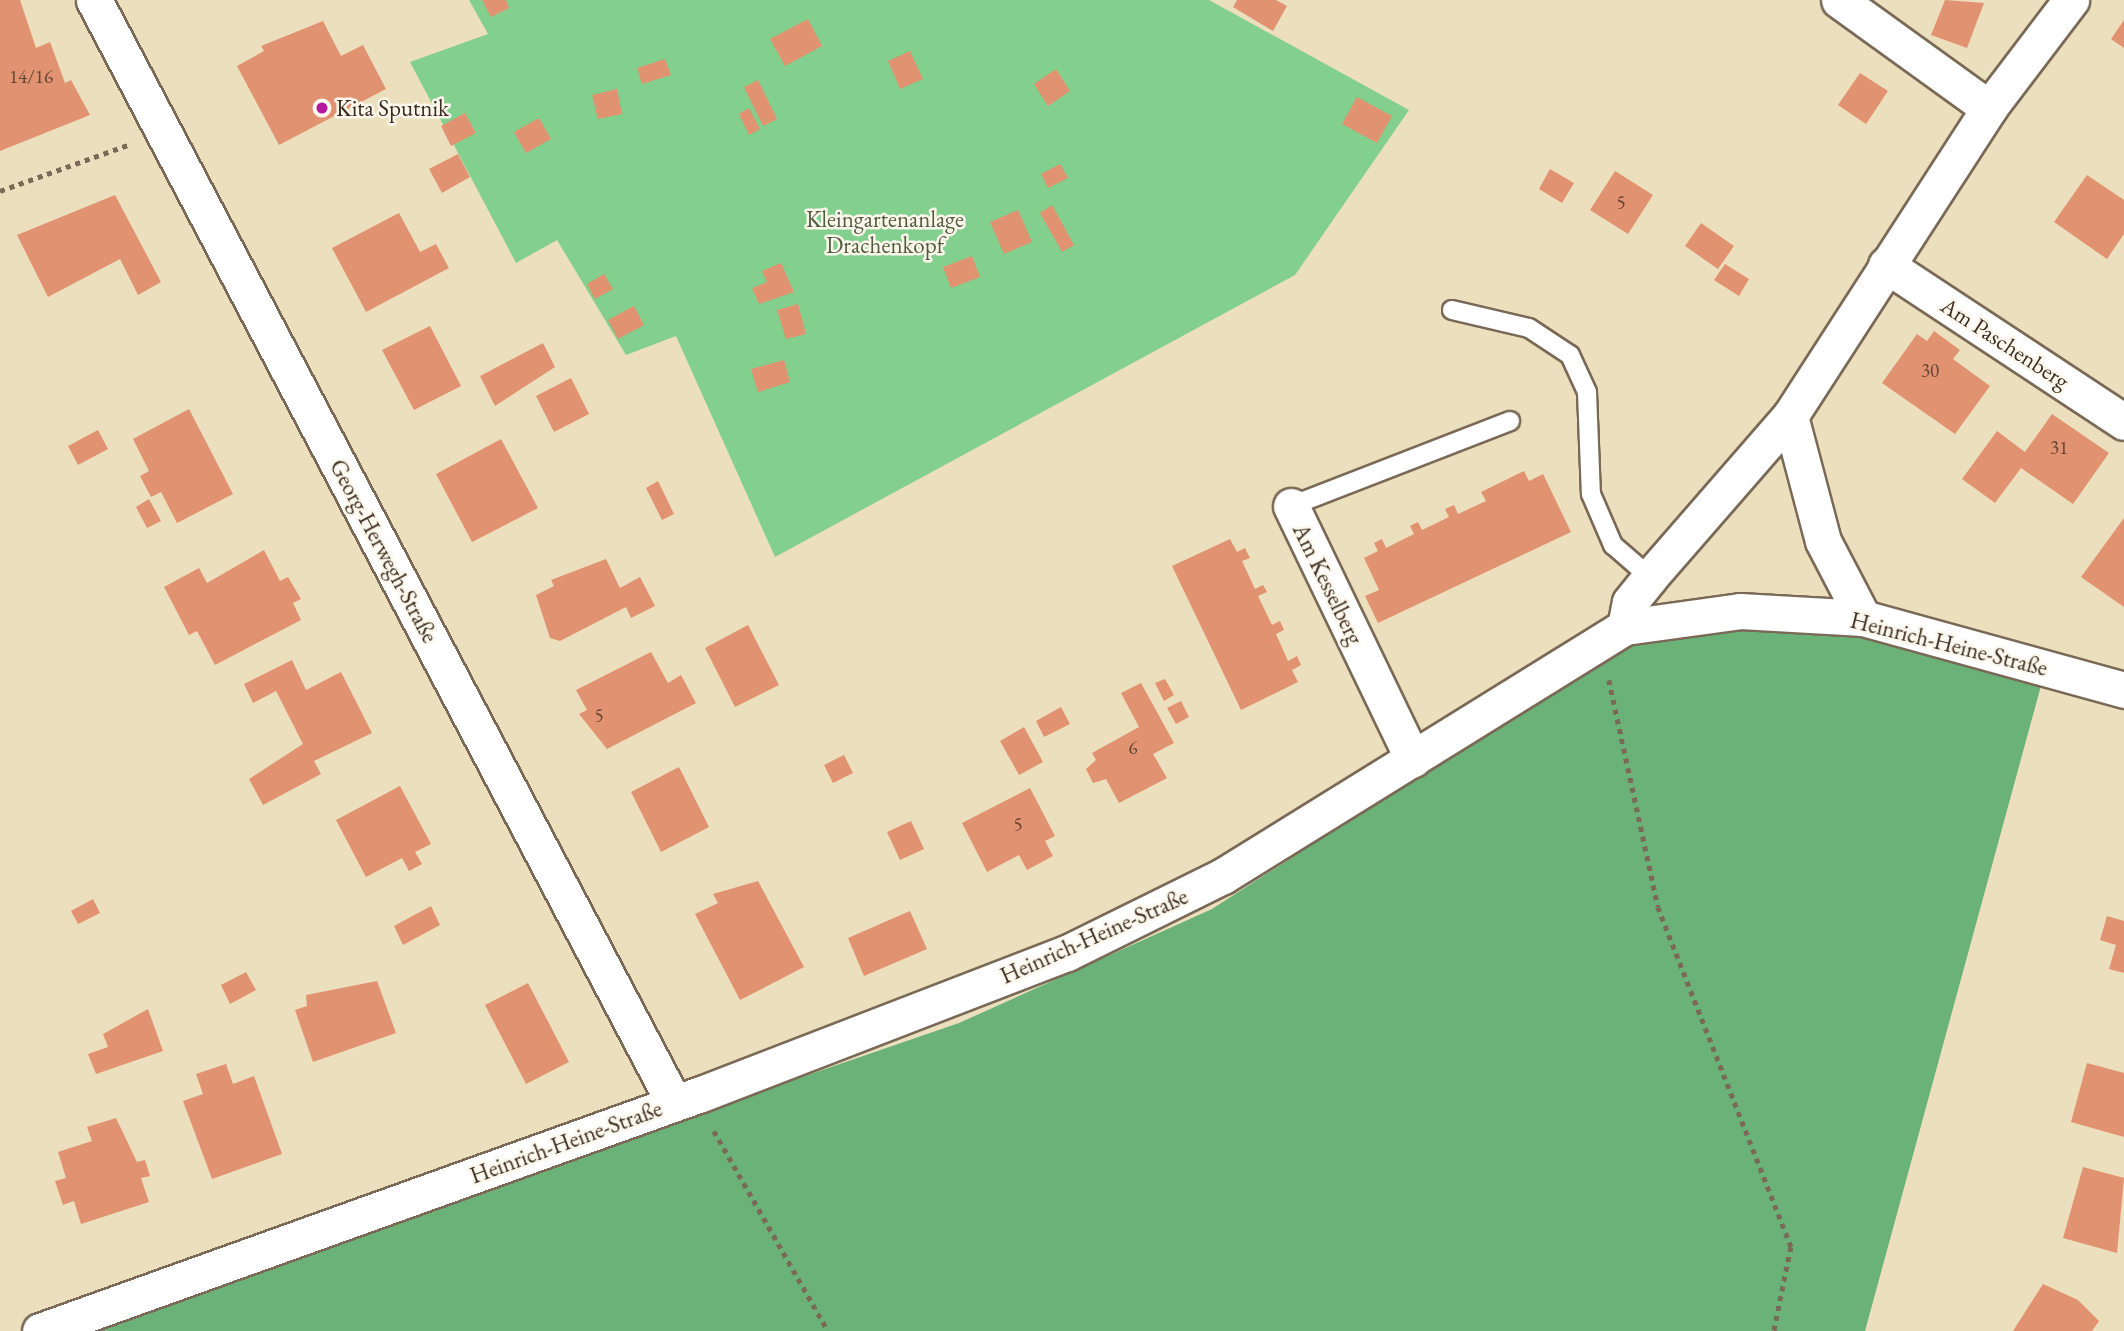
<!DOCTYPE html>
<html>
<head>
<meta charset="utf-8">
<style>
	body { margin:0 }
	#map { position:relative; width:2124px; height:1331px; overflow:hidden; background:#ecdfbd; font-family:"EB Garamond",serif }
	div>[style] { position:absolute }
	.green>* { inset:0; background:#83cf8d }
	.forest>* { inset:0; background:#6ab278 }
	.building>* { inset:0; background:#e19371 }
	.path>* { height:4.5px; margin-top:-2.25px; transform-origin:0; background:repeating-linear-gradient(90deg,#796956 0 5px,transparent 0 10px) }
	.roads { filter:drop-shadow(2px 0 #796956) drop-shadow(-2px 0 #796956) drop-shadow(0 2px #796956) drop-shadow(0 -2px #796956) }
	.service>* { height:18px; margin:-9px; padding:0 9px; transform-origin:9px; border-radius:9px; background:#fff }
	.minor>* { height:35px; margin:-17.5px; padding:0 17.5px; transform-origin:17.5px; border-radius:17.5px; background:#fff }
	.dots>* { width:19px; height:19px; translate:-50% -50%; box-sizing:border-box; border:4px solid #fbf7ec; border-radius:50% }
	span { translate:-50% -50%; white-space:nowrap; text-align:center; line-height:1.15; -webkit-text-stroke:5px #fbf7ec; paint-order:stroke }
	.number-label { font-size:19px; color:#644433 }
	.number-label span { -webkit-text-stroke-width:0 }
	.poi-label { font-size:23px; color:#3b2a1e }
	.left { translate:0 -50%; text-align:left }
	.park-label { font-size:23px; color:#515c3f }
	.street-label { font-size:23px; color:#3b2a1e }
</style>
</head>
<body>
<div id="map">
	<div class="green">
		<i style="clip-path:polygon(469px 0,1209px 0,1409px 110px,1295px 275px,775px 557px,676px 336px,626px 355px,557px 240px,516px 263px,410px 62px,488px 34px)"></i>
	</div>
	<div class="forest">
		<i style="clip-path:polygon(1764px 627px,1876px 639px,2042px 682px,1865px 1331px,97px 1331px,464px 1193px,959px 1023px,1212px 909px,1625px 643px)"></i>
	</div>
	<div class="building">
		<i style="clip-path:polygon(0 0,20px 0,36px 48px,50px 42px,65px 83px,71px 80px,90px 115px,0 151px)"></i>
		<i style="clip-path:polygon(482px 0,506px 0,509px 8px,491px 17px)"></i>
		<i style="clip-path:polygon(1237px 0,1276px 0,1287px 6px,1273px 31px,1233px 7px)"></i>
		<i style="clip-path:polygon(1945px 0,1984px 3px,1967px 48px,1931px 35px)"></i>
		<i style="clip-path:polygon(808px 19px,822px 46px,785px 66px,770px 39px)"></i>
		<i style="clip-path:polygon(2124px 20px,2124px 48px,2111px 39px)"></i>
		<i style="clip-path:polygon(323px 21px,341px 56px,363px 45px,386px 89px,279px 145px,237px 66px,264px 51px,261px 46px)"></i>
		<i style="clip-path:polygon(910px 51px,923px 79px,900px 89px,888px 61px)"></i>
		<i style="clip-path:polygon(665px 59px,671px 75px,642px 84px,637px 68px)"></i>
		<i style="clip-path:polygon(1056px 69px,1070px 91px,1048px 106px,1034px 84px)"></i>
		<i style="clip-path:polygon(1860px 73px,1888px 91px,1866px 124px,1838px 105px)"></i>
		<i style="clip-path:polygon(758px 80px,777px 119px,763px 126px,744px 87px)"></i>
		<i style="clip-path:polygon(617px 89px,622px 114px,598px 119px,592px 95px)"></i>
		<i style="clip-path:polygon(1357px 97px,1392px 116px,1377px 143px,1342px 124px)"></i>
		<i style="clip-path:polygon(749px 108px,760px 129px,749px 135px,739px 114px)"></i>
		<i style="clip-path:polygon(465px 113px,476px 133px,451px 146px,441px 126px)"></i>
		<i style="clip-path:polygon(539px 118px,551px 139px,526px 153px,514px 132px)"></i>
		<i style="clip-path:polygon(458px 154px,470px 177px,442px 193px,429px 169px)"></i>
		<i style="clip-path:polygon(1060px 164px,1068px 178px,1048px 188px,1041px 174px)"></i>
		<i style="clip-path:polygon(1550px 169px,1574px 183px,1562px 203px,1539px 189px)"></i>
		<i style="clip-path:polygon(1615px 171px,1653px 195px,1628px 234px,1590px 210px)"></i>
		<i style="clip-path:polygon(2087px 175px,2124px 200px,2124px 234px,2107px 259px,2054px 222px)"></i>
		<i style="clip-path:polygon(115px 195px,161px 282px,138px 295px,120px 259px,48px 297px,17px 235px)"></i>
		<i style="clip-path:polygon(1052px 205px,1074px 245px,1062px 252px,1040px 213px)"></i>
		<i style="clip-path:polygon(1018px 210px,1032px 242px,1004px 254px,990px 222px)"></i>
		<i style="clip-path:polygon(399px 213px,420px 252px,436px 244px,449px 268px,366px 312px,332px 248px)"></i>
		<i style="clip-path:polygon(1701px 223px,1734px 246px,1718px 269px,1685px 246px)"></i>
		<i style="clip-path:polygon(972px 256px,980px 277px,951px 288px,943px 267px)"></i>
		<i style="clip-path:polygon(781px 263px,794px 292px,759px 304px,752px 288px,767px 282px,762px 271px)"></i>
		<i style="clip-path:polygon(1725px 264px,1749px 279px,1739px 296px,1714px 280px)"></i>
		<i style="clip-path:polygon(604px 274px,613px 289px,595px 299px,587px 284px)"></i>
		<i style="clip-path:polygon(798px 304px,806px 334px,786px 339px,777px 310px)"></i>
		<i style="clip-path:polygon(634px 306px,644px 325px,618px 339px,608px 320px)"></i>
		<i style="clip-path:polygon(430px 326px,461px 386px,414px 410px,382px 350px)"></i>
		<i style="clip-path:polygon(1934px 331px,1960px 350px,1953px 359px,1990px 386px,1955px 434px,1882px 383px,1917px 334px,1927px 341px)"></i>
		<i style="clip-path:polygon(543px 343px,555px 367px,495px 406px,480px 376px)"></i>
		<i style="clip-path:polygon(784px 360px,790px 382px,758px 392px,751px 369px)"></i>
		<i style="clip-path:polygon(571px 378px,589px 414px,554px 432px,536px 396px)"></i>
		<i style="clip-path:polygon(189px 409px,233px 494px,177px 523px,161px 492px,151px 497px,140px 476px,149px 471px,133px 439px)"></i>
		<i style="clip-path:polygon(2052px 414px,2109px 453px,2073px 504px,2021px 468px,1995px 503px,1962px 479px,1997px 431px,2025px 452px)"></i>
		<i style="clip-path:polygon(98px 430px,108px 449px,78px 465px,68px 446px)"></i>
		<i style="clip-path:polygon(501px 439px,538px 508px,472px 542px,436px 474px)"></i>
		<i style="clip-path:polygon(1524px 471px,1529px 481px,1543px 474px,1571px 532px,1378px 623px,1365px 596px,1379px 590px,1364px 558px,1378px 551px,1374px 543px,1382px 539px,1386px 548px,1414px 534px,1410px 526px,1418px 522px,1422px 530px,1449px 517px,1445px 509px,1454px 505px,1458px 514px,1486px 501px,1481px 492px)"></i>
		<i style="clip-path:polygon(658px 481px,674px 514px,662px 520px,646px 488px)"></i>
		<i style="clip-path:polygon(149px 499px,161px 521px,147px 528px,136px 507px)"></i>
		<i style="clip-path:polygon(2124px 518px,2124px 607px,2081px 577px)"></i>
		<i style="clip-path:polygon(1230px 539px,1237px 552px,1245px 548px,1250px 558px,1242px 561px,1255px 589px,1263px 585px,1267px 592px,1258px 596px,1272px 625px,1280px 621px,1284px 630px,1276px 634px,1288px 661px,1297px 656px,1301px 665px,1292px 670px,1298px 682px,1241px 710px,1172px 566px)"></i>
		<i style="clip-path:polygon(264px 550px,280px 581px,288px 577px,301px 599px,293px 603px,301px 620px,215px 665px,197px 631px,189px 635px,164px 587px,199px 568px,207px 583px)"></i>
		<i style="clip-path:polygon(606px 559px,620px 588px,640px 577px,655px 606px,631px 618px,626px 607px,560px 641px,550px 638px,536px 595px,554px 586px,551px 580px)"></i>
		<i style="clip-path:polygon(748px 625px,779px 685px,735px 707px,705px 648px)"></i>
		<i style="clip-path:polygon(651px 652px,668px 683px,681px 675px,696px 703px,607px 749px,579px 714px,587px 710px,576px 690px)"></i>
		<i style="clip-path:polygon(292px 660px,306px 690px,341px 672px,372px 733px,314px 761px,321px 774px,263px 805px,249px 779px,303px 744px,276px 691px,253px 703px,244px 684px)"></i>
		<i style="clip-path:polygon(1165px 679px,1174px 695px,1164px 701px,1155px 683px)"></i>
		<i style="clip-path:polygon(1141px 683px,1174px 743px,1153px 754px,1167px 778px,1119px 803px,1106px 779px,1093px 783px,1086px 769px,1096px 760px,1092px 753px,1139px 727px,1121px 693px)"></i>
		<i style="clip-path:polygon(1181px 701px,1189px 717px,1176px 724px,1167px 708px)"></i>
		<i style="clip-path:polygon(1061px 707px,1070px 724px,1044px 737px,1036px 721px)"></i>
		<i style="clip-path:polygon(1024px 727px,1043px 762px,1019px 775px,1000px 741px)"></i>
		<i style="clip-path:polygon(844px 755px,853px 773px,833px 783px,824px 765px)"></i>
		<i style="clip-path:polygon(679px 767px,709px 827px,661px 852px,631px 792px)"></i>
		<i style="clip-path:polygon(400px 786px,431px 844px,415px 852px,422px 864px,409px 871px,402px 858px,366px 877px,336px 820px)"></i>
		<i style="clip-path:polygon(1030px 788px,1055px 836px,1045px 841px,1053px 856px,1027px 870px,1019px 855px,987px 872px,962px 823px)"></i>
		<i style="clip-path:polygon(911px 821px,924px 849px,900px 860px,887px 832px)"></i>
		<i style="clip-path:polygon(758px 881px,804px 967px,740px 1000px,695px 914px,718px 903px,713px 894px)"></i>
		<i style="clip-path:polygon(93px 899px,100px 913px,78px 924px,71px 911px)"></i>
		<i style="clip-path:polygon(431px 906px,440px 925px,403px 945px,394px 926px)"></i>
		<i style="clip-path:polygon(910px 911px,927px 949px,864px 976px,848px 938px)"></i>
		<i style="clip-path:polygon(2107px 916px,2124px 921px,2124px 973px,2109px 969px,2116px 945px,2100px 940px)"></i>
		<i style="clip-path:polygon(246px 972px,256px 990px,230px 1004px,221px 985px)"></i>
		<i style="clip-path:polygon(377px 981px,396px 1033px,313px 1062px,295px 1010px,307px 1006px,306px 995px)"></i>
		<i style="clip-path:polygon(528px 983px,569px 1062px,526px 1084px,485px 1005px)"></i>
		<i style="clip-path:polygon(148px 1009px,163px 1051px,96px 1074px,88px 1054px,108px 1047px,103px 1034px)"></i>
		<i style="clip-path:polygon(2087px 1063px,2124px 1073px,2124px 1137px,2071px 1122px)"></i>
		<i style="clip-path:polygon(226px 1064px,233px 1084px,254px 1076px,282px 1154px,212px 1179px,183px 1101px,203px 1094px,196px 1074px)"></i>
		<i style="clip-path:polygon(116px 1118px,137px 1162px,145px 1160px,150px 1176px,141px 1178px,149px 1202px,81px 1224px,74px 1201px,63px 1205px,55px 1181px,66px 1178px,58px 1152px,92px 1141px,87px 1127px)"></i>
		<i style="clip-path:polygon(2083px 1167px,2124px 1178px,2117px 1253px,2063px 1238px)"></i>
		<i style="clip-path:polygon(2043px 1284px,2078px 1300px,2099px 1321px,2092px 1331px,2013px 1331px)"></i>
	</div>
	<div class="path">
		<i style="left:0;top:191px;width:136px;rotate:-19.8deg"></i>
		<i style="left:1609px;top:680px;width:232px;rotate:77.8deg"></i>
		<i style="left:1658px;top:907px;width:365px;rotate:68.6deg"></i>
		<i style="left:1791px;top:1247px;width:86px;rotate:101.4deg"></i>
		<i style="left:714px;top:1131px;width:230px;rotate:60.3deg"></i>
	</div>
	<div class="roads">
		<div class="service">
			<i style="left:1452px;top:310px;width:79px;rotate:13.2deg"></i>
			<i style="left:1529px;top:328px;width:49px;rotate:33.4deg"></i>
			<i style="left:1570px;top:355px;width:41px;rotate:65.3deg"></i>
			<i style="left:1587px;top:392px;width:102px;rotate:87.8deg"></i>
			<i style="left:1591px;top:494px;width:56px;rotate:66.7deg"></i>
			<i style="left:1613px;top:545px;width:49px;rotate:40.9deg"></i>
			<i style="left:1291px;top:506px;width:235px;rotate:-21.2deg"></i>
		</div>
		<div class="minor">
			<i style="left:94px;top:0;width:1246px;rotate:62.26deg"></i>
			<i style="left:1839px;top:0;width:185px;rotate:35.8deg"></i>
			<i style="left:1886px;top:265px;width:285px;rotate:33.4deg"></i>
			<i style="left:1790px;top:416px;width:129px;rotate:75.2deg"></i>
			<i style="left:1823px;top:541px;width:87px;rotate:62.5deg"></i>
			<i style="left:1291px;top:506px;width:281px;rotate:64.3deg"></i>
			<i style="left:1625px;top:627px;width:25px;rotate:-79deg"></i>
			<i style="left:1630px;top:602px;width:32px;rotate:-51deg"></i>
			<i style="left:1650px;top:577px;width:213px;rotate:-49deg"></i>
			<i style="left:1790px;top:416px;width:367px;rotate:-57.1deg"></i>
			<i style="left:1989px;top:108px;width:136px;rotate:-52.8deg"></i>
			<i style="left:40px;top:1331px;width:702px;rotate:-19.73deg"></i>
			<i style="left:701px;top:1094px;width:392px;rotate:-21.1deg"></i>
			<i style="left:1067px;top:953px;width:174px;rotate:-26.3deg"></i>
			<i style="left:1223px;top:876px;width:473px;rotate:-31.8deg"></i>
			<i style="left:1625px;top:627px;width:116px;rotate:-7.9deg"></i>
			<i style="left:1740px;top:611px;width:123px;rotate:3.3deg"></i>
			<i style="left:1863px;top:618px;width:271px;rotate:15.4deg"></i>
		</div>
	</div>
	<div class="dots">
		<i style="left:322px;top:108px;background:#b5179e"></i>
	</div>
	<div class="number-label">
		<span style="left:31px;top:77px">14/16</span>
		<span style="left:1621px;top:203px">5</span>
		<span style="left:1930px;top:371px">30</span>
		<span style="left:2059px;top:448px">31</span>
		<span style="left:599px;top:716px">5</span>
		<span style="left:1133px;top:748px">6</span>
		<span style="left:1018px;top:825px">5</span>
	</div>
	<div class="poi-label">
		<span class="left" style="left:336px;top:108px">Kita Sputnik</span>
	</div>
	<div class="park-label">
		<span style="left:885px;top:232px">Kleingartenanlage<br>Drachenkopf</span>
	</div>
	<div class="street-label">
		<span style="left:2005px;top:343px;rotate:33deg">Am Paschenberg</span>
		<span style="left:384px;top:551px;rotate:62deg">Georg-Herwegh-Straße</span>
		<span style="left:1328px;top:584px;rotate:64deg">Am Kesselberg</span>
		<span style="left:1949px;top:644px;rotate:14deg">Heinrich-Heine-Straße</span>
		<span style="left:1094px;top:936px;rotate:-24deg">Heinrich-Heine-Straße</span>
		<span style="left:566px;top:1142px;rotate:-20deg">Heinrich-Heine-Straße</span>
	</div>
</div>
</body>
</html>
